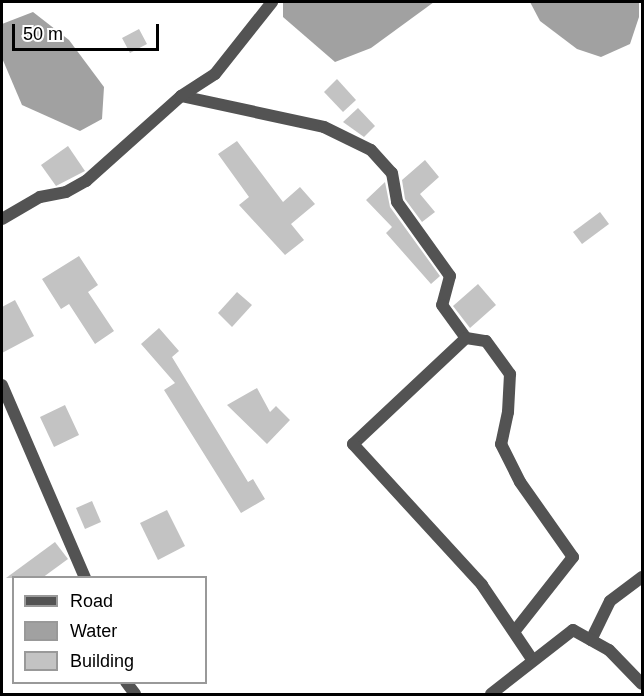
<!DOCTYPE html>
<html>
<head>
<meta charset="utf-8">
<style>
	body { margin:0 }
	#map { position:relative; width:644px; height:696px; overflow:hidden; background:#fff; font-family:Helvetica,sans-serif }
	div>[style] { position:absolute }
	.water>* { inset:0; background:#a1a1a1 }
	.building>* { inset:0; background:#c3c3c3 }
	.street>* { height:12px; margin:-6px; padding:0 6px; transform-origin:6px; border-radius:6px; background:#535353 }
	span { translate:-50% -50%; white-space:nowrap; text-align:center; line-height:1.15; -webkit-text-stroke:6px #fff; paint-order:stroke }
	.frame { position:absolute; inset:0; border:3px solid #000; pointer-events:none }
	.legend { position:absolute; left:12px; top:576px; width:195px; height:108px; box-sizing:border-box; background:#fff; border:2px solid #999; margin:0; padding:8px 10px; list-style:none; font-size:18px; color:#000 }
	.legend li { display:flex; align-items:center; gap:12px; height:30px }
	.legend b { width:30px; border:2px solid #999 }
	.scale { position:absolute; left:12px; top:24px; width:147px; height:27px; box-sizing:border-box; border:3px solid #000; border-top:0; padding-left:8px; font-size:18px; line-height:21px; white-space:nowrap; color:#000; -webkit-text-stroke:4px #fff; paint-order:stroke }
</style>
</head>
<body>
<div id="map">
	<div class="water">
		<i style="clip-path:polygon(283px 2px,434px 2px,371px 48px,335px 62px,283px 17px)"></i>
		<i style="clip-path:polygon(530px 2px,639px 2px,639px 17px,630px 44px,601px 57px,577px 49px,540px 21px)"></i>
		<i style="clip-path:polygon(33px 12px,69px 40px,104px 87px,102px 119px,80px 131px,22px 105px,2px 58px,2px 24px)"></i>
	</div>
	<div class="building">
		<i style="clip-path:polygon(139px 29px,147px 44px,130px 53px,122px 38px)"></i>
		<i style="clip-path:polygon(337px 79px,356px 100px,343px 112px,324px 92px)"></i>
		<i style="clip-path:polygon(358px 108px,375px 126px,364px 137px,343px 122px)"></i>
		<i style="clip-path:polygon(237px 141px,283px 202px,300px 187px,315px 204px,291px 224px,304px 240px,285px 255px,239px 205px,249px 197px,218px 154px)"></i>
		<i style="clip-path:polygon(68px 146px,85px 171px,56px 186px,41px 165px)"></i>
		<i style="clip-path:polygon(425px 160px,439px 177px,420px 194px,435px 212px,422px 222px,405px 199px,402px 180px)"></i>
		<i style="clip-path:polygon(385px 182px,390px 207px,440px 276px,431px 284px,386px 233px,392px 227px,366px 200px)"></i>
		<i style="clip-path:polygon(600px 212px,609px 224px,582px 244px,573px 232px)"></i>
		<i style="clip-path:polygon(79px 256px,98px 285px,88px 292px,114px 331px,95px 344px,69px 304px,61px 309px,42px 279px)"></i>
		<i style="clip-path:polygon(478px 284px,496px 305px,470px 328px,453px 306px)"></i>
		<i style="clip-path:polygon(237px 292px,252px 305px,232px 327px,218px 313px)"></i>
		<i style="clip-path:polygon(15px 300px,34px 336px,2px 353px,2px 307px)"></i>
		<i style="clip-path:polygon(159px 328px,179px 351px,172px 357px,248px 482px,253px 479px,265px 499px,241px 513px,164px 390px,175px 383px,141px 344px)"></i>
		<i style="clip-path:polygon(257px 388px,270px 412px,276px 406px,290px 420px,267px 444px,227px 405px)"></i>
		<i style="clip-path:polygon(65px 405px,79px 435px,54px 447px,40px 417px)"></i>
		<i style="clip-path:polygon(92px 501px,101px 522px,85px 529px,76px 508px)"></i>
		<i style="clip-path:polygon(167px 510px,185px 546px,158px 560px,140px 523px)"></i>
		<i style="clip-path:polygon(55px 542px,68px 559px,42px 578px,6px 578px)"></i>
	</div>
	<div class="street">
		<i style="left:181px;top:96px;width:146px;rotate:12.2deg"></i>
		<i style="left:324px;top:127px;width:52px;rotate:26.1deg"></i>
		<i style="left:371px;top:150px;width:31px;rotate:48deg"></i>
		<i style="left:392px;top:173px;width:29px;rotate:80deg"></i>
		<i style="left:397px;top:202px;width:91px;rotate:54.4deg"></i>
		<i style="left:450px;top:276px;width:30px;rotate:105deg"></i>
		<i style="left:442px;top:305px;width:41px;rotate:54deg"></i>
		<i style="left:466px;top:338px;width:20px;rotate:9deg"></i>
		<i style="left:486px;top:341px;width:41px;rotate:54deg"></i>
		<i style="left:510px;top:374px;width:38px;rotate:93deg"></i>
		<i style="left:508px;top:412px;width:33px;rotate:102deg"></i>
		<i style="left:501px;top:444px;width:42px;rotate:63.4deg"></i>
		<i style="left:520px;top:482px;width:92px;rotate:54.8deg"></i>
		<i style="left:573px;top:557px;width:95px;rotate:128.2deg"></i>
		<i style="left:2px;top:219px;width:44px;rotate:-30.1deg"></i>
		<i style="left:40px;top:197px;width:26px;rotate:-11deg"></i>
		<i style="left:66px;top:192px;width:23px;rotate:-29deg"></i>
		<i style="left:86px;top:181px;width:127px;rotate:-41.8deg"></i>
		<i style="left:181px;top:96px;width:40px;rotate:-32.9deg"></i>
		<i style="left:215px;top:74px;width:92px;rotate:-51.6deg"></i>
		<i style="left:466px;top:338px;width:155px;rotate:136.8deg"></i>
		<i style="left:353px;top:444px;width:191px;rotate:47.5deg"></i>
		<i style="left:482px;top:585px;width:89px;rotate:56deg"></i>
		<i style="left:2px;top:385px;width:210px;rotate:66.7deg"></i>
		<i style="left:591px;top:640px;width:43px;rotate:-64deg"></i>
		<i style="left:610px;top:601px;width:40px;rotate:-37deg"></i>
		<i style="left:126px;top:682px;width:15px;rotate:53deg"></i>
		<i style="left:491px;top:694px;width:104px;rotate:-38deg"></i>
		<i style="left:573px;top:630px;width:41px;rotate:29.1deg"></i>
		<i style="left:609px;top:650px;width:47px;rotate:45.9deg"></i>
	</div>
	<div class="frame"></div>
	<ul class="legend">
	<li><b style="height:8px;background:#535353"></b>Road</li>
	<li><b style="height:16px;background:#a1a1a1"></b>Water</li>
	<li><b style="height:16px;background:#c3c3c3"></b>Building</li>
	</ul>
	<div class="scale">50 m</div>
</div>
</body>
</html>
